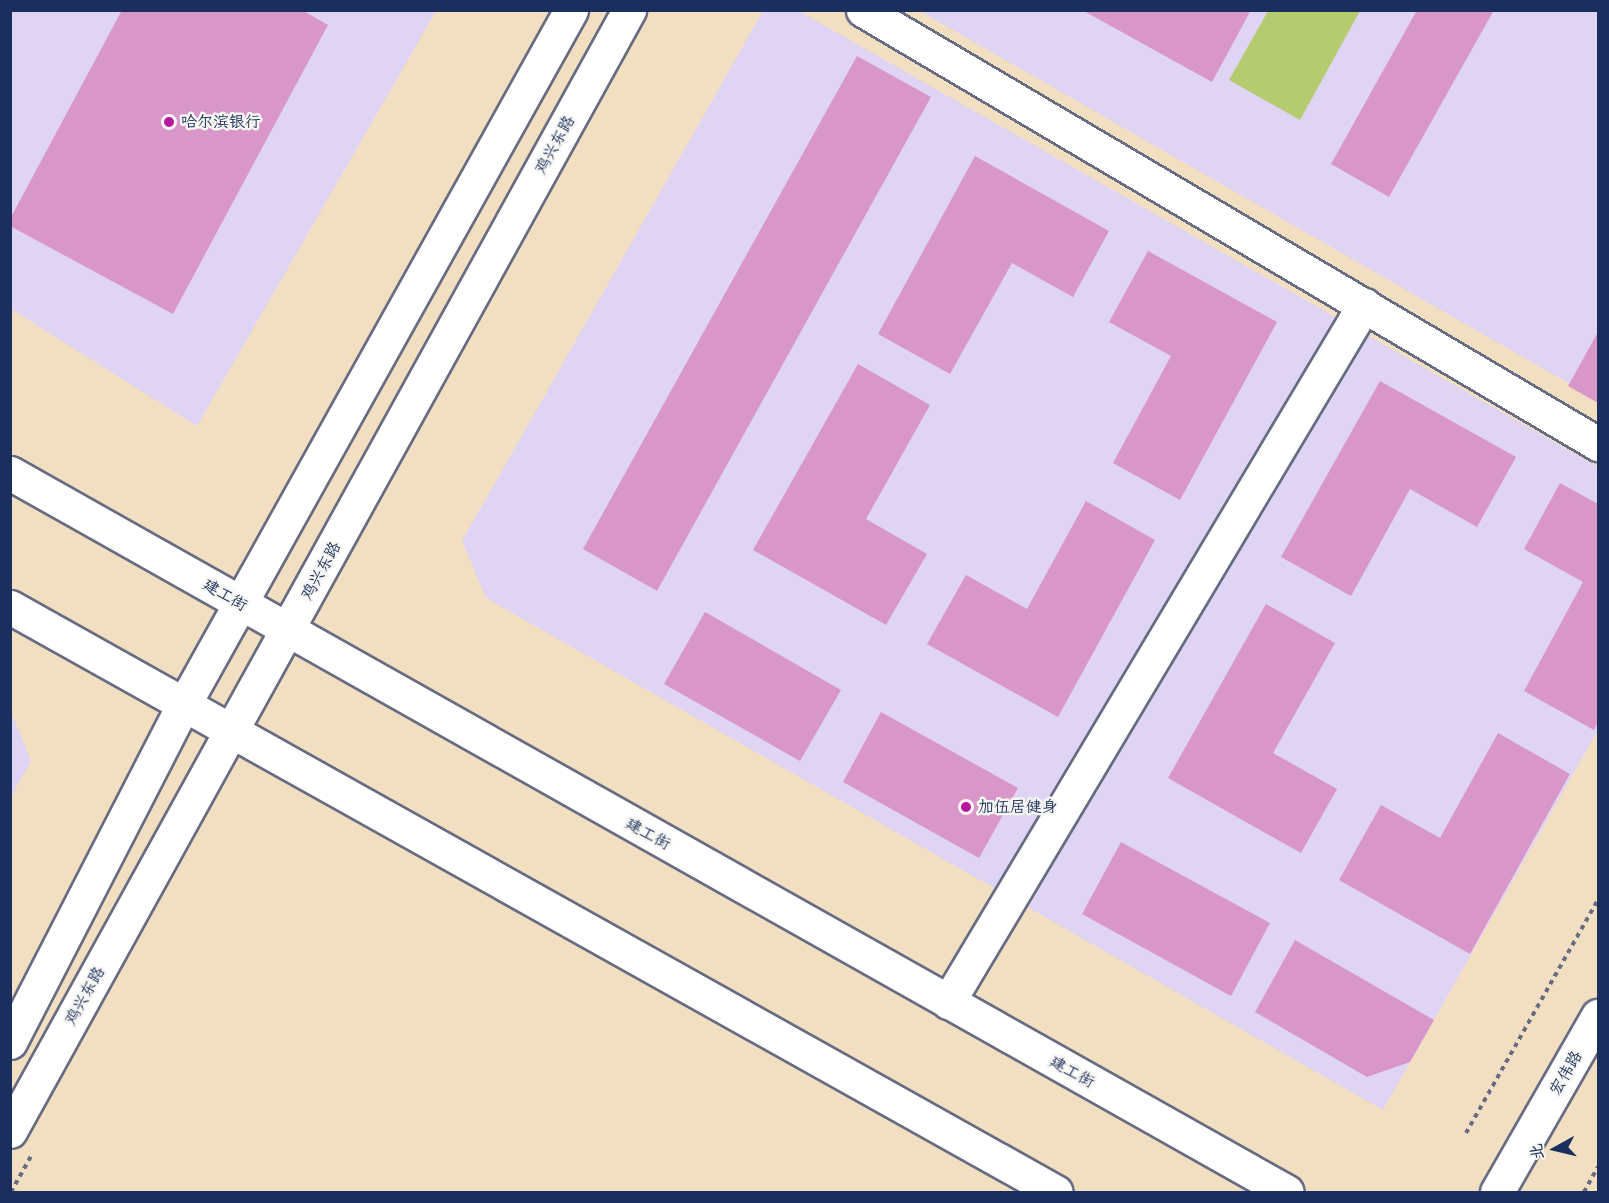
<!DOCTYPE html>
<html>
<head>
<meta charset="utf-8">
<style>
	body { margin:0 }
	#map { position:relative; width:1609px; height:1203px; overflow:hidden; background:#f2dec1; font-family:"Comic Neue","LXGW WenKai TC",sans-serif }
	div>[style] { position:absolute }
	.built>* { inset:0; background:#e0d4f4 }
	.green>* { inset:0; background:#b5cb70 }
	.building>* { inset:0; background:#d996c8 }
	.path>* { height:4px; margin-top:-2px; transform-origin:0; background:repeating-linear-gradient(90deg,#666c81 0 4.5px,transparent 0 9px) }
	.roads { filter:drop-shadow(2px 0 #666c81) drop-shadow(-2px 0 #666c81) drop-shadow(0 2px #666c81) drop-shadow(0 -2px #666c81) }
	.minor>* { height:33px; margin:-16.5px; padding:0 16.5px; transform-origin:16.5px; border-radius:16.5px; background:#fff }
	.tertiary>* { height:33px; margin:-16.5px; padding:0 16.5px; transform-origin:16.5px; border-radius:16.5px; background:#fff }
	.primary>* { height:33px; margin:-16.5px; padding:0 16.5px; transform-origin:16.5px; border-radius:16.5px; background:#fff }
	.trunk>* { height:33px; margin:-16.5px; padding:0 16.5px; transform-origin:16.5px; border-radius:16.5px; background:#fff }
	.dots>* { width:16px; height:16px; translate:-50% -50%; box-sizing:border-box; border:3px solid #f6f6f2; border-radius:50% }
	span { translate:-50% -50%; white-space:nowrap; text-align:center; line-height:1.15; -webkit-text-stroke:5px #f6f6f2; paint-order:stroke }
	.poi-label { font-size:16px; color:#1b2f5e }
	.left { translate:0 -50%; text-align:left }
	.street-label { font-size:16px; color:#1b2f5e }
	.frame { position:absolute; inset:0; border:12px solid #1b2f5e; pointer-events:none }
	.north { position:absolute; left:1525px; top:1119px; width:60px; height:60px; -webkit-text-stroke:4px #f6f6f2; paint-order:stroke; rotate:262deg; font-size:16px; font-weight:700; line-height:24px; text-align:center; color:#1b2f5e }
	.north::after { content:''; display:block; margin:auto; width:21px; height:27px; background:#1b2f5e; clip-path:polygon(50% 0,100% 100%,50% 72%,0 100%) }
</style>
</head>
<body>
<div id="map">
	<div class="built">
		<i style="clip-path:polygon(10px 11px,436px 11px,197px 426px,11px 309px)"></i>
		<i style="clip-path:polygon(763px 11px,799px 11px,1598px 467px,1598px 730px,1383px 1110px,486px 598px,462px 541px)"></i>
		<i style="clip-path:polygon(920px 11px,1598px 11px,1598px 400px)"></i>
		<i style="clip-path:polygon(10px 709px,31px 761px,11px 797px,10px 797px)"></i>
	</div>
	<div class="green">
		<i style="clip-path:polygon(1268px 11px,1360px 11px,1300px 120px,1229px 80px)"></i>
	</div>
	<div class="building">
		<i style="clip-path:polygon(122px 10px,302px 10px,328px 25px,173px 314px,10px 226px,10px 219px)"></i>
		<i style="clip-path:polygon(1082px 10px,1251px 10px,1212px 82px)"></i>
		<i style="clip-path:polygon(1417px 10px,1494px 10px,1389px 197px,1331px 164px)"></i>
		<i style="clip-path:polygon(857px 56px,931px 97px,657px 591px,583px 549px)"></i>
		<i style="clip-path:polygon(975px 156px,1109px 231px,1073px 297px,1012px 263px,950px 374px,878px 334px)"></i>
		<i style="clip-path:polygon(1148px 251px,1277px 322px,1180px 500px,1113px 463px,1171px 356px,1109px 322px)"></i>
		<i style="clip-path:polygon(1598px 332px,1598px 403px,1568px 386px)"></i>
		<i style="clip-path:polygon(858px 364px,930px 405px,866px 519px,927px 554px,886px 625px,753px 550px)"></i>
		<i style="clip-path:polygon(1380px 381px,1516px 457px,1477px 527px,1410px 489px,1351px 596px,1281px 557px)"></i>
		<i style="clip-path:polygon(1560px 483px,1598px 504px,1598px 722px,1594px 730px,1524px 691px,1583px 582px,1524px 549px)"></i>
		<i style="clip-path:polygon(1086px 501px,1155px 540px,1058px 717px,927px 644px,966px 575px,1027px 609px)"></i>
		<i style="clip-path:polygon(1266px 604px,1335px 643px,1273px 753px,1337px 789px,1301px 853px,1168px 778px)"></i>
		<i style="clip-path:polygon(705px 612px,841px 690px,800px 761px,664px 684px)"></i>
		<i style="clip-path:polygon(881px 712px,1018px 788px,979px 858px,843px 782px)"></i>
		<i style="clip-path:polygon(1498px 733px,1570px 774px,1470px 954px,1339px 880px,1381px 805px,1440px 838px)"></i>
		<i style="clip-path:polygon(1121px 842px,1270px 923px,1231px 996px,1082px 914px)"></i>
		<i style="clip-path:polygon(1295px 940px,1434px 1020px,1410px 1062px,1367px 1077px,1255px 1012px)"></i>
	</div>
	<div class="path">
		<i style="left:1466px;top:1133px;width:268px;rotate:-60.5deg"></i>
		<i style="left:11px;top:1192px;width:41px;rotate:-60.9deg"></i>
		<i style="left:1584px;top:1192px;width:29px;rotate:-61deg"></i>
	</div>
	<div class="roads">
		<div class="minor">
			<i style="left:863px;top:10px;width:854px;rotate:30.56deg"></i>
			<i style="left:948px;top:1002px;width:812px;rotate:-59.17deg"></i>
		</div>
		<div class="tertiary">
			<i style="left:1497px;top:1192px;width:203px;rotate:-60.2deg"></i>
		</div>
		<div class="primary">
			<i style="left:10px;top:473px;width:1465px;rotate:29.38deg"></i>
			<i style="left:10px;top:607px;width:1198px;rotate:29.22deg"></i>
		</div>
		<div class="trunk">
			<i style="left:10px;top:1042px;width:378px;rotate:-62.8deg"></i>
			<i style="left:183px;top:706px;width:797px;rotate:-60.86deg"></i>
			<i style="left:10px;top:1131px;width:1281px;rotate:-61.09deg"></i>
		</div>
	</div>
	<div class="dots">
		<i style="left:169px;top:122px;background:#b5179e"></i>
		<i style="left:966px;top:807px;background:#b5179e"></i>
	</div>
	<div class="poi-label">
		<span class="left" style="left:181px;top:122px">哈尔滨银行</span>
		<span class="left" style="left:978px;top:807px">加伍居健身</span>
	</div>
	<div class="street-label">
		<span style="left:555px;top:145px;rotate:-61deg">鸡兴东路</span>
		<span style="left:321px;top:571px;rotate:-61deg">鸡兴东路</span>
		<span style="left:225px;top:595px;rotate:30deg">建工街</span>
		<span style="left:648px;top:834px;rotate:29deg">建工街</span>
		<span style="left:85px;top:996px;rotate:-61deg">鸡兴东路</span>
		<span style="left:1072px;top:1072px;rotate:29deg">建工街</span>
		<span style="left:1566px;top:1073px;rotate:-60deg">宏伟路</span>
	</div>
	<div class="frame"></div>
	<div class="north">北</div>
</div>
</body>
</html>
